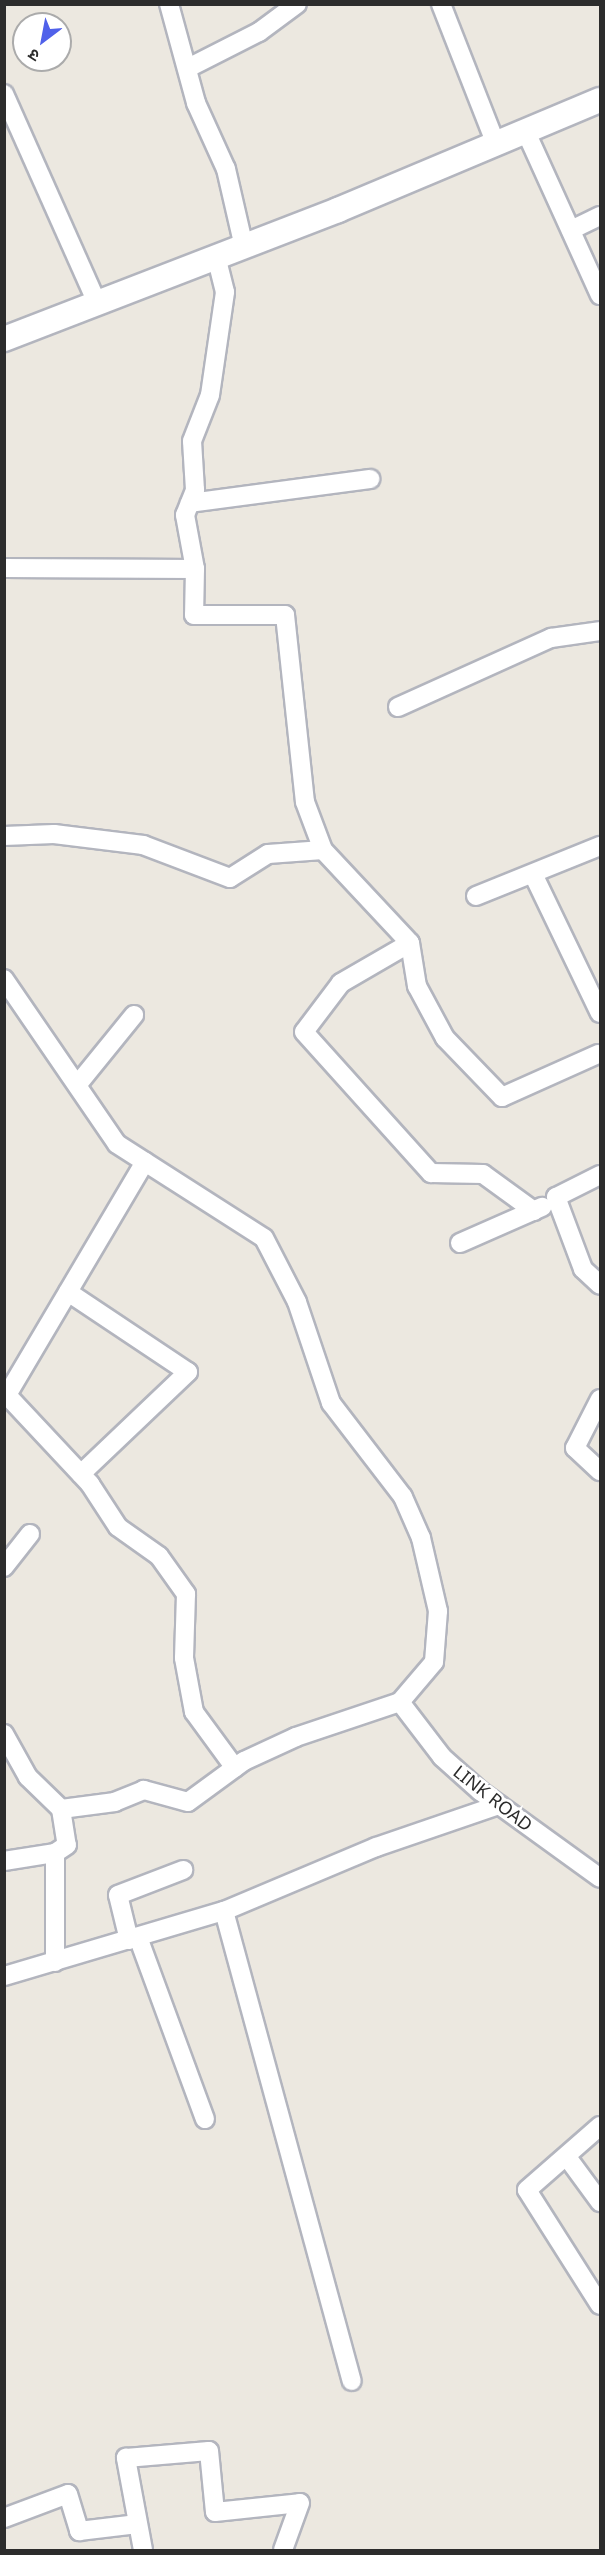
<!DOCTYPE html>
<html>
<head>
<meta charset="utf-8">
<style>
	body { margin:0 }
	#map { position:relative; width:605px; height:2555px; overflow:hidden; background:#ece8e0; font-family:"Noto Sans","Noto Sans Devanagari",sans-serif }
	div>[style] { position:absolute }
	.roads { filter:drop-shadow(2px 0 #b3b5be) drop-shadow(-2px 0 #b3b5be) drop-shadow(0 2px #b3b5be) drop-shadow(0 -2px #b3b5be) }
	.street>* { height:18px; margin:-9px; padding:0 9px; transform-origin:9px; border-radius:9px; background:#fff }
	.secondary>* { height:24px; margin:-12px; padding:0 12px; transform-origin:12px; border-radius:12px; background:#fff }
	span { translate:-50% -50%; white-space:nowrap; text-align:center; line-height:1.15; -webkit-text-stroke:5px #fff; paint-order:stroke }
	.street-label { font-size:18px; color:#2c2c2c }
	.frame { position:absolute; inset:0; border:6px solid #2c2c2c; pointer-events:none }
	.north { position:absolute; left:12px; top:12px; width:60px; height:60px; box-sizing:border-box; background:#fff; border:2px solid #ababab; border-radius:50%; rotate:212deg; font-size:16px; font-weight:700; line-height:24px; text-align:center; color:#2c2c2c }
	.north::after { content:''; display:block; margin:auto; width:21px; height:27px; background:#5061ea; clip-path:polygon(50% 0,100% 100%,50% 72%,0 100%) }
</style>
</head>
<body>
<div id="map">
	<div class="roads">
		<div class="street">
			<i style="left:169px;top:4px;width:103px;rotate:74.7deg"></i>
			<i style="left:196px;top:103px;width:72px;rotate:65.6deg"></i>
			<i style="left:226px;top:169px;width:80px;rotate:77deg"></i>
			<i style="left:441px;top:4px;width:150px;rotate:68.6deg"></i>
			<i style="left:188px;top:68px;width:80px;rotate:-26.9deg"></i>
			<i style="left:259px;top:32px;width:47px;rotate:-36.4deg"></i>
			<i style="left:4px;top:94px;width:229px;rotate:66deg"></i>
			<i style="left:526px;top:132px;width:179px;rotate:65.6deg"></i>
			<i style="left:571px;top:230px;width:32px;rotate:-26deg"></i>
			<i style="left:190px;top:503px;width:182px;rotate:-7.6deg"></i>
			<i style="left:4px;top:568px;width:191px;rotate:0.3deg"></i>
			<i style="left:195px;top:569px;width:46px;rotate:91.2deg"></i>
			<i style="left:194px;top:615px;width:91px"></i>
			<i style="left:285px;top:615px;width:188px;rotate:83.9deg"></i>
			<i style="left:305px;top:802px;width:51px;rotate:69.4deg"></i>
			<i style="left:195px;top:569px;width:55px;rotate:-100.5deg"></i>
			<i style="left:185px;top:515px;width:27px;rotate:-68deg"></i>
			<i style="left:195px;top:490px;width:49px;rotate:-93.5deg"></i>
			<i style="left:192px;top:441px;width:49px;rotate:-68.6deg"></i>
			<i style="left:210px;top:395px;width:104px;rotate:-81.7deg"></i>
			<i style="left:225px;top:292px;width:36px;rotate:-104deg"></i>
			<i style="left:398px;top:707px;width:168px;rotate:-24.3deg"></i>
			<i style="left:551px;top:638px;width:49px;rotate:-8.1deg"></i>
			<i style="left:4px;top:836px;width:50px;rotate:-2.3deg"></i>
			<i style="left:54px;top:834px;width:90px;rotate:7deg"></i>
			<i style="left:143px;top:845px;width:93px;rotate:20.8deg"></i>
			<i style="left:230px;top:878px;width:45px;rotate:-32.3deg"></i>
			<i style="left:268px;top:854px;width:55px;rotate:-4.2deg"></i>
			<i style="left:323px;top:850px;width:127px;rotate:46.9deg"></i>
			<i style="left:410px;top:943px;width:44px;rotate:80.8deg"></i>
			<i style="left:417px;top:986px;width:59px;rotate:61.7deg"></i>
			<i style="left:445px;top:1038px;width:82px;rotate:46deg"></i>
			<i style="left:502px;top:1097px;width:105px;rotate:-24.1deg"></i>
			<i style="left:533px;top:874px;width:154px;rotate:64.3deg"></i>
			<i style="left:476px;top:896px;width:134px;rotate:-22deg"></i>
			<i style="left:410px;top:943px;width:80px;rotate:149.9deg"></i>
			<i style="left:341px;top:983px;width:61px;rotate:127.1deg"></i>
			<i style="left:304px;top:1032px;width:190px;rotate:48deg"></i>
			<i style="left:431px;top:1173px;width:52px;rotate:1.1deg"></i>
			<i style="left:483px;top:1174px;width:63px;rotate:36deg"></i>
			<i style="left:4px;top:979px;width:200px;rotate:55.6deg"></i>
			<i style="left:117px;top:1144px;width:174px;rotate:32.6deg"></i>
			<i style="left:264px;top:1238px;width:72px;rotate:62.7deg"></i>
			<i style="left:297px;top:1302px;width:107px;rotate:71.4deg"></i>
			<i style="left:331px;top:1403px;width:118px;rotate:52.5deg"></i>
			<i style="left:403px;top:1497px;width:45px;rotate:66.3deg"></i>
			<i style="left:421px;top:1538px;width:75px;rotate:76.9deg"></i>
			<i style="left:438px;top:1611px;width:51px;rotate:94.5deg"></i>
			<i style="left:434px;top:1662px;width:52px;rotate:130.4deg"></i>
			<i style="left:400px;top:1702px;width:110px;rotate:161.4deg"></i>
			<i style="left:296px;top:1737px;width:57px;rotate:155.2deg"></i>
			<i style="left:244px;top:1761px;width:69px;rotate:143.8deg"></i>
			<i style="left:188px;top:1802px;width:46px;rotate:-164.7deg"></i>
			<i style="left:144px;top:1790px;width:31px;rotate:158deg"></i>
			<i style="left:115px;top:1802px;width:54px;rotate:172.6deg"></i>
			<i style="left:61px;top:1809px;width:36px;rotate:81deg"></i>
			<i style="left:67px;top:1845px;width:14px;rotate:146deg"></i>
			<i style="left:78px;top:1084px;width:89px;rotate:-50.9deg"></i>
			<i style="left:600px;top:1175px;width:49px;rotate:153.4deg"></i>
			<i style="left:556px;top:1197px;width:77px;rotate:69.4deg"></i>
			<i style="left:583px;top:1269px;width:23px;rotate:43deg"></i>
			<i style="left:460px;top:1243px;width:90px;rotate:-23.7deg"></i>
			<i style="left:68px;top:1292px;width:144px;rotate:33.7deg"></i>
			<i style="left:188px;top:1372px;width:148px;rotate:136.4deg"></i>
			<i style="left:4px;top:1392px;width:126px;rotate:46.9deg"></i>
			<i style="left:90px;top:1484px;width:51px;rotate:56.9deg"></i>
			<i style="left:118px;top:1527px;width:50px;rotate:35.3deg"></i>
			<i style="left:159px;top:1556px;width:47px;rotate:54.6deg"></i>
			<i style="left:186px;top:1594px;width:64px;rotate:91.8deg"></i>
			<i style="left:184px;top:1658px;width:55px;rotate:79.5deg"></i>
			<i style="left:194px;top:1712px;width:69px;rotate:53.8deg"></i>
			<i style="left:7px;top:1395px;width:271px;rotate:-59.4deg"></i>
			<i style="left:600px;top:1399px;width:55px;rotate:117deg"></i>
			<i style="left:575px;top:1448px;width:34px;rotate:43deg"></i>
			<i style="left:4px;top:1567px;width:42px;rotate:-51.8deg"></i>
			<i style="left:400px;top:1702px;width:69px;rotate:52.6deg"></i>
			<i style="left:442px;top:1757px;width:51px;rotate:41.8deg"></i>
			<i style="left:480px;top:1791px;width:148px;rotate:35.9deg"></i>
			<i style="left:4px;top:1734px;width:49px;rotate:60.8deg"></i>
			<i style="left:28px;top:1777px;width:46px;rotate:44.1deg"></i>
			<i style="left:4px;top:1861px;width:52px;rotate:-8.9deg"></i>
			<i style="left:55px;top:1853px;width:109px;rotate:90deg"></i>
			<i style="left:224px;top:1911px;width:487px;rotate:74.8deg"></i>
			<i style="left:138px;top:1937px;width:194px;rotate:69.8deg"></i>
			<i style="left:129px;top:1940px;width:46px;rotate:-103.7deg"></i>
			<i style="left:118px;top:1895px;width:70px;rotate:-21deg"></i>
			<i style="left:4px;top:1976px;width:229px;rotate:-16.5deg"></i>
			<i style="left:224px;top:1911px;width:165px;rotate:-22.8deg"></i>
			<i style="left:376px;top:1847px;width:130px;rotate:-18.9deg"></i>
			<i style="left:600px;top:2126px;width:97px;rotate:138.8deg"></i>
			<i style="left:527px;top:2190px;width:136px;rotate:57.6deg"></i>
			<i style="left:567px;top:2157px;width:56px;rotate:53.7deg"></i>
			<i style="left:4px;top:2518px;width:68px;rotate:-20.6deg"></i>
			<i style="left:68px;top:2494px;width:39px;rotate:73deg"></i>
			<i style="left:79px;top:2531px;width:59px;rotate:-6.8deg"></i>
			<i style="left:143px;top:2550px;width:94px;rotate:-100.5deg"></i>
			<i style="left:126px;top:2458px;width:83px;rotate:-4.8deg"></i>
			<i style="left:209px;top:2451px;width:61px;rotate:84.4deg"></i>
			<i style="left:215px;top:2512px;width:85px;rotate:-6deg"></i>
			<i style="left:300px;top:2503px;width:50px;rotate:109.9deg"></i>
		</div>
		<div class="secondary">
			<i style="left:4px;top:339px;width:358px;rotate:-21.1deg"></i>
			<i style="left:338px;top:210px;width:284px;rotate:-22.8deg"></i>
		</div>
	</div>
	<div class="street-label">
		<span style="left:493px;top:1798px;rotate:38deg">LINK ROAD</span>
	</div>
	<div class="frame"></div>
	<div class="north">उ</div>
</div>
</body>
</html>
